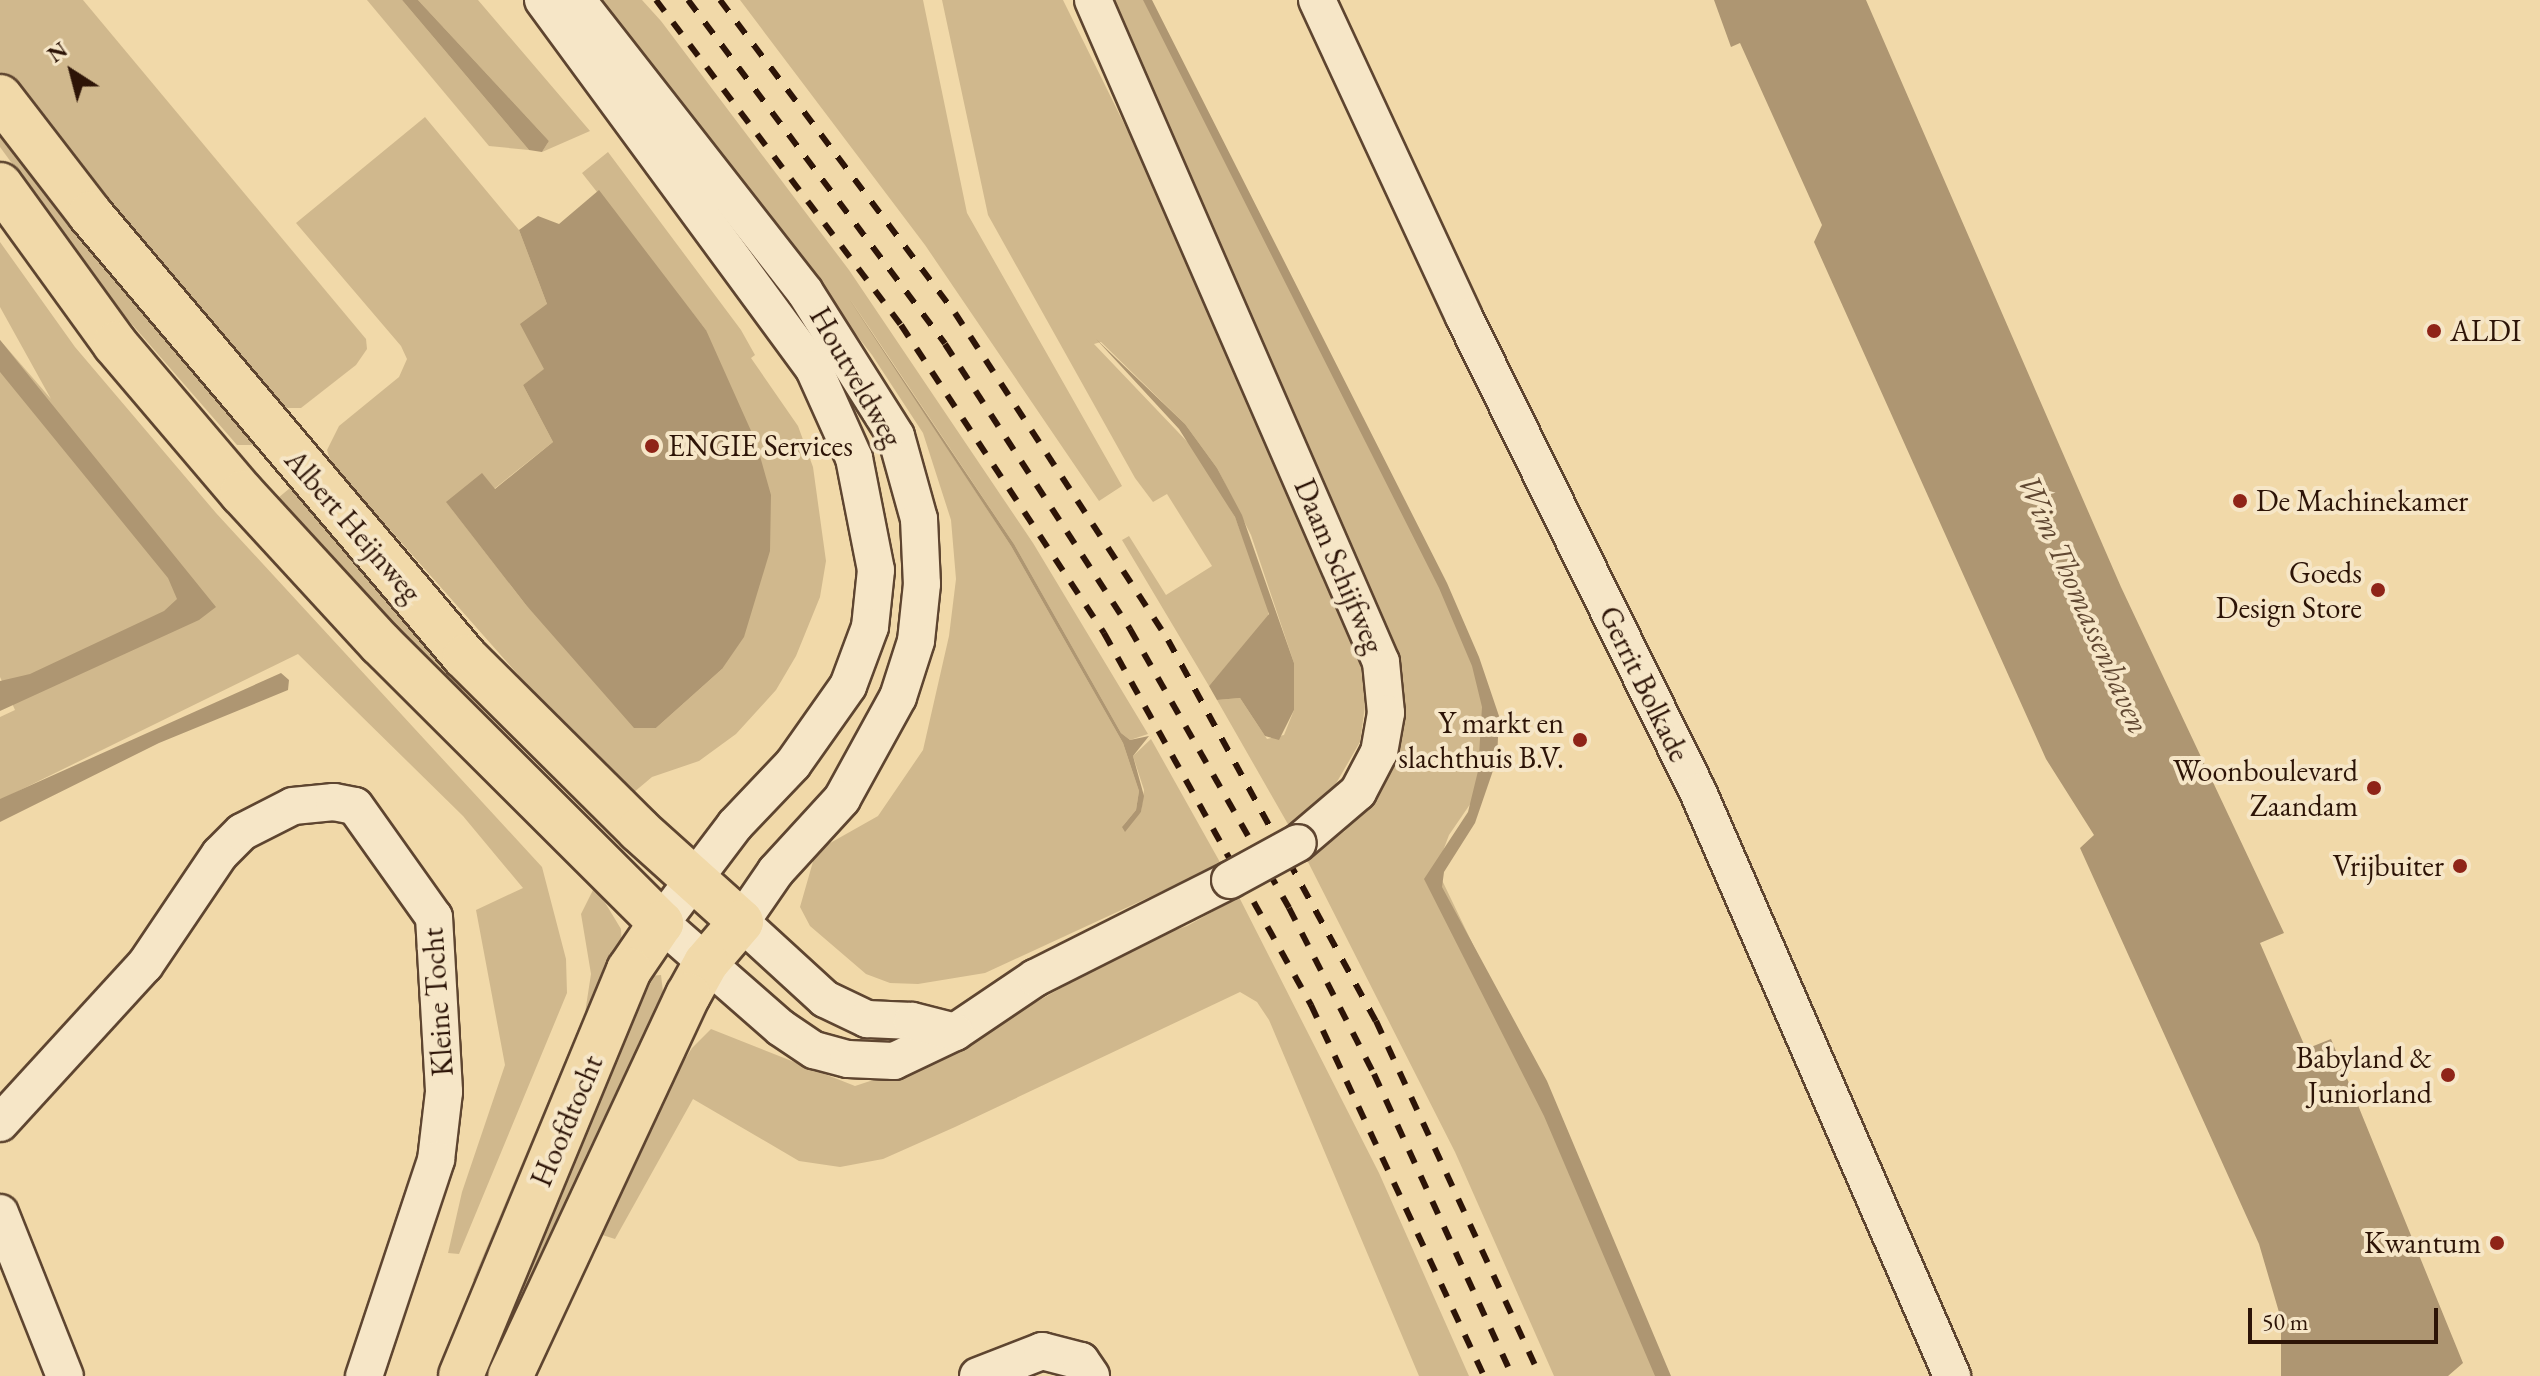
<!DOCTYPE html>
<html>
<head>
<meta charset="utf-8">
<style>
	body { margin:0 }
	#map { position:relative; width:2540px; height:1376px; overflow:hidden; background:#f1d9a9; font-family:"EB Garamond",serif }
	div>[style] { position:absolute }
	.green>* { inset:0; background:#d0b88d }
	.water>* { inset:0; background:#ae9672 }
	.roads { filter:drop-shadow(2px 0 #5e4530) drop-shadow(-2px 0 #5e4530) drop-shadow(0 2px #5e4530) drop-shadow(0 -2px #5e4530) }
	.minor>* { height:36px; margin:-18px; padding:0 18px; transform-origin:18px; border-radius:18px; background:#f6e6c7 }
	.major>* { height:44px; margin:-22px; padding:0 22px; transform-origin:22px; border-radius:22px; background:#f1d9a9 }
	.rail>* { height:6px; margin-top:-3px; transform-origin:0; background:repeating-linear-gradient(90deg,#2d1407 0 14px,transparent 0 28px) }
	.bridges { filter:drop-shadow(2px 0 #5e4530) drop-shadow(-2px 0 #5e4530) drop-shadow(0 2px #5e4530) drop-shadow(0 -2px #5e4530) }
	.minor-bridge>* { height:36px; margin:-18px; padding:0 18px; transform-origin:18px; border-radius:18px; background:#f6e6c7 }
	.dots>* { width:22px; height:22px; translate:-50% -50%; box-sizing:border-box; border:4px solid #f6e6c7; border-radius:50% }
	span { translate:-50% -50%; white-space:nowrap; text-align:center; line-height:1.15; -webkit-text-stroke:8px #f6e6c7; paint-order:stroke }
	.poi-label { font-size:30px; color:#2d1407 }
	.left { translate:0 -50%; text-align:left }
	.right { translate:-100% -50%; text-align:right }
	.street-label { font-size:30px; color:#2d1407 }
	.water-label { font-size:32px; color:#614832; font-style:italic }
	.north { position:absolute; left:32px; top:32px; width:80px; height:80px; -webkit-text-stroke:6px #f6e6c7; paint-order:stroke; rotate:324deg; font-size:22px; font-weight:700; line-height:32px; text-align:center; color:#2d1407 }
	.north::after { content:''; display:block; margin:auto; width:28px; height:36px; background:#2d1407; clip-path:polygon(50% 0,100% 100%,50% 72%,0 100%) }
	.scale { position:absolute; left:2248px; top:1308px; width:190px; height:36px; box-sizing:border-box; border:4px solid #2d1407; border-top:0; padding-left:10px; font-size:24px; line-height:28px; white-space:nowrap; color:#2d1407; -webkit-text-stroke:6px #f6e6c7; paint-order:stroke }
</style>
</head>
<body>
<div id="map">
	<div class="green">
		<i style="clip-path:polygon(0 0,83px 0,366px 339px,367px 349px,356px 365px,301px 408px,284px 408px,265px 395px,0 76px)"></i>
		<i style="clip-path:polygon(367px 0,402px 0,529px 150px,489px 146px)"></i>
		<i style="clip-path:polygon(418px 0,478px 0,590px 131px,542px 152px,549px 141px)"></i>
		<i style="clip-path:polygon(597px 0,642px 0,661px 21px,849px 270px,1033px 543px,1148px 734px,1130px 740px,1121px 733px,1014px 544px,850px 299px,1011px 546px,1123px 743px,1139px 791px,1136px 810px,1122px 827px,1141px 812px,1144px 790px,1133px 756px,1151px 739px,1221px 864px,985px 973px,918px 984px,890px 983px,866px 974px,810px 926px,800px 907px,816px 851px,878px 816px,923px 750px,949px 636px,956px 579px,951px 520px,923px 433px,872px 355px)"></i>
		<i style="clip-path:polygon(740px 0,923px 0,967px 213px,1122px 486px,1099px 501px,925px 245px)"></i>
		<i style="clip-path:polygon(942px 0,1063px 0,1138px 152px,1360px 653px,1365px 706px,1360px 742px,1334px 787px,1289px 826px,1217px 700px,1240px 698px,1267px 739px,1284px 735px,1294px 710px,1294px 663px,1251px 535px,1217px 468px,1185px 424px,1101px 342px,1094px 344px,1198px 453px,1235px 517px,1269px 607px,1268px 617px,1209px 686px,1122px 540px,1129px 536px,1166px 595px,1212px 566px,1167px 494px,1153px 502px,1135px 478px,988px 215px)"></i>
		<i style="clip-path:polygon(1107px 0,1148px 0,1435px 562px,1484px 683px,1488px 778px,1449px 835px,1440px 859px,1440px 876px,1600px 1209px,1659px 1376px,1554px 1376px,1455px 1152px,1307px 860px,1345px 831px,1396px 753px,1404px 725px,1401px 674px)"></i>
		<i style="clip-path:polygon(425px 117px,519px 230px,547px 304px,545px 369px,523px 385px,553px 442px,494px 489px,447px 503px,526px 605px,656px 728px,722px 669px,706px 330px,582px 173px,608px 152px,741px 330px,755px 355px,751px 358px,798px 426px,813px 467px,826px 561px,820px 597px,796px 656px,776px 690px,736px 734px,699px 761px,652px 777px,627px 798px,331px 463px,327px 450px,339px 426px,399px 377px,407px 359px,401px 346px,296px 223px)"></i>
		<i style="clip-path:polygon(0 124px,259px 436px,256px 445px,237px 445px,116px 306px,0 147px)"></i>
		<i style="clip-path:polygon(0 242px,75px 347px,216px 513px,542px 867px,566px 959px,567px 993px,459px 1254px,448px 1253px,462px 1192px,505px 1065px,476px 910px,523px 888px,463px 816px,298px 654px,0 800px,0 717px,15px 710px,0 677px,0 340px,51px 399px,0 307px)"></i>
		<i style="clip-path:polygon(290px 488px,468px 680px,459px 693px,272px 503px)"></i>
		<i style="clip-path:polygon(595px 886px,621px 929px,622px 948px,480px 1283px,473px 1280px,585px 1013px,591px 974px,581px 914px)"></i>
		<i style="clip-path:polygon(1239px 897px,1379px 1173px,1469px 1376px,1419px 1376px,1269px 1020px,1257px 1002px,1240px 992px,955px 1127px,883px 1159px,840px 1167px,799px 1161px,693px 1099px,615px 1239px,596px 1233px,644px 1126px,692px 1048px,711px 1029px,855px 1086px,934px 1060px,1144px 941px,1187px 926px)"></i>
		<i style="clip-path:polygon(661px 975px,663px 992px,485px 1376px,471px 1376px,649px 976px)"></i>
	</div>
	<div class="water">
		<i style="clip-path:polygon(402px 0,418px 0,549px 141px,542px 152px,529px 150px)"></i>
		<i style="clip-path:polygon(1143px 0,1152px 0,1447px 583px,1479px 657px,1499px 716px,1497px 759px,1475px 823px,1444px 872px,1442px 887px,1547px 1081px,1671px 1376px,1655px 1376px,1544px 1116px,1424px 879px,1468px 812px,1478px 771px,1482px 707px,1472px 666px,1439px 588px)"></i>
		<i style="clip-path:polygon(1714px 0,1866px 0,2121px 587px,2284px 933px,2260px 943px,2306px 1049px,2331px 1039px,2463px 1363px,2448px 1376px,2281px 1376px,2281px 1319px,2259px 1244px,2080px 848px,2094px 835px,2046px 759px,1814px 242px,1822px 225px,1740px 43px,1731px 47px)"></i>
		<i style="clip-path:polygon(599px 190px,706px 330px,756px 442px,771px 495px,770px 551px,744px 637px,722px 669px,656px 728px,634px 728px,526px 605px,446px 502px,482px 473px,495px 489px,553px 442px,523px 385px,544px 369px,520px 324px,547px 304px,519px 230px,538px 216px,559px 224px)"></i>
		<i style="clip-path:polygon(849px 299px,1014px 544px,1121px 733px,1130px 740px,1149px 736px,1133px 756px,1144px 796px,1141px 812px,1125px 832px,1122px 827px,1136px 810px,1139px 791px,1123px 743px,1011px 546px)"></i>
		<i style="clip-path:polygon(1096px 339px,1185px 424px,1217px 468px,1242px 515px,1294px 663px,1294px 710px,1279px 740px,1265px 736px,1240px 698px,1217px 700px,1209px 686px,1269px 614px,1235px 517px,1179px 429px)"></i>
		<i style="clip-path:polygon(0 340px,216px 607px,199px 620px,0 711px,0 681px,30px 674px,164px 611px,177px 599px,168px 578px,0 372px)"></i>
		<i style="clip-path:polygon(281px 673px,289px 680px,288px 690px,159px 743px,0 822px,0 799px)"></i>
	</div>
	<div class="roads">
		<div class="minor">
			<i style="left:543px;top:0;width:458px;rotate:53.7deg"></i>
			<i style="left:814px;top:369px;width:98px;rotate:65.8deg"></i>
			<i style="left:854px;top:458px;width:114px;rotate:78.9deg"></i>
			<i style="left:876px;top:570px;width:57px;rotate:96deg"></i>
			<i style="left:870px;top:627px;width:63px;rotate:110.4deg"></i>
			<i style="left:848px;top:686px;width:95px;rotate:125.2deg"></i>
			<i style="left:793px;top:764px;width:84px;rotate:133.6deg"></i>
			<i style="left:735px;top:825px;width:123px;rotate:127.1deg"></i>
			<i style="left:661px;top:923px;width:159px;rotate:41.2deg"></i>
			<i style="left:781px;top:1028px;width:40px;rotate:34deg"></i>
			<i style="left:814px;top:1050px;width:35px;rotate:15deg"></i>
			<i style="left:848px;top:1059px;width:46px;rotate:2.5deg"></i>
			<i style="left:894px;top:1061px;width:68px;rotate:-25.4deg"></i>
			<i style="left:955px;top:1032px;width:97px;rotate:-34deg"></i>
			<i style="left:1035px;top:978px;width:218px;rotate:-26.7deg"></i>
			<i style="left:577px;top:0;width:370px;rotate:52deg"></i>
			<i style="left:805px;top:292px;width:170px;rotate:57.7deg"></i>
			<i style="left:896px;top:436px;width:86px;rotate:74.5deg"></i>
			<i style="left:919px;top:519px;width:65px;rotate:87.4deg"></i>
			<i style="left:922px;top:584px;width:57px;rotate:96deg"></i>
			<i style="left:916px;top:641px;width:59px;rotate:107.8deg"></i>
			<i style="left:898px;top:697px;width:116px;rotate:118.8deg"></i>
			<i style="left:842px;top:799px;width:98px;rotate:132.5deg"></i>
			<i style="left:776px;top:871px;width:62px;rotate:124.5deg"></i>
			<i style="left:741px;top:922px;width:114px;rotate:42.5deg"></i>
			<i style="left:825px;top:999px;width:47px;rotate:25.5deg"></i>
			<i style="left:867px;top:1019px;width:45px;rotate:2.5deg"></i>
			<i style="left:912px;top:1021px;width:44px;rotate:14.3deg"></i>
			<i style="left:1093px;top:0;width:722px;rotate:66.49deg"></i>
			<i style="left:1381px;top:662px;width:51px;rotate:84.4deg"></i>
			<i style="left:1386px;top:713px;width:40px;rotate:100deg"></i>
			<i style="left:1379px;top:752px;width:45px;rotate:117.7deg"></i>
			<i style="left:1358px;top:792px;width:79px;rotate:139.6deg"></i>
			<i style="left:1317px;top:0;width:349px;rotate:65.1deg"></i>
			<i style="left:1464px;top:317px;width:530px;rotate:63.77deg"></i>
			<i style="left:1698px;top:792px;width:637px;rotate:66.49deg"></i>
			<i style="left:0;top:1123px;width:214px;rotate:-47.5deg"></i>
			<i style="left:145px;top:965px;width:134px;rotate:-56deg"></i>
			<i style="left:220px;top:854px;width:31px;rotate:-45deg"></i>
			<i style="left:242px;top:832px;width:57px;rotate:-27deg"></i>
			<i style="left:293px;top:806px;width:41px;rotate:-5.6deg"></i>
			<i style="left:334px;top:802px;width:21px;rotate:11deg"></i>
			<i style="left:355px;top:806px;width:136px;rotate:54.6deg"></i>
			<i style="left:434px;top:917px;width:175px;rotate:86.7deg"></i>
			<i style="left:444px;top:1092px;width:68px;rotate:96.7deg"></i>
			<i style="left:436px;top:1160px;width:228px;rotate:108.4deg"></i>
			<i style="left:0;top:1213px;width:175px;rotate:68.3deg"></i>
			<i style="left:978px;top:1376px;width:69px;rotate:-21.3deg"></i>
			<i style="left:1042px;top:1351px;width:40px;rotate:14.4deg"></i>
			<i style="left:1081px;top:1361px;width:18px;rotate:56deg"></i>
		</div>
		<div class="major">
			<i style="left:0;top:97px;width:148px;rotate:52.4deg"></i>
			<i style="left:90px;top:214px;width:580px;rotate:49.75deg"></i>
			<i style="left:465px;top:657px;width:245px;rotate:44.8deg"></i>
			<i style="left:639px;top:830px;width:137px;rotate:42deg"></i>
			<i style="left:741px;top:922px;width:54px;rotate:130.5deg"></i>
			<i style="left:706px;top:963px;width:37px;rotate:119deg"></i>
			<i style="left:688px;top:995px;width:421px;rotate:115deg"></i>
			<i style="left:0;top:185px;width:196px;rotate:54.1deg"></i>
			<i style="left:115px;top:344px;width:196px;rotate:49.6deg"></i>
			<i style="left:242px;top:493px;width:204px;rotate:47.4deg"></i>
			<i style="left:380px;top:643px;width:397px;rotate:44.9deg"></i>
			<i style="left:661px;top:923px;width:57px;rotate:124.2deg"></i>
			<i style="left:629px;top:970px;width:439px;rotate:112.5deg"></i>
		</div>
	</div>
	<div class="rail">
		<i style="left:656px;top:0;width:407px;rotate:53deg"></i>
		<i style="left:901px;top:325px;width:369px;rotate:56.6deg"></i>
		<i style="left:1104px;top:633px;width:426px;rotate:60.9deg"></i>
		<i style="left:1311px;top:1005px;width:409px;rotate:65deg"></i>
		<i style="left:688px;top:0;width:429px;rotate:53.2deg"></i>
		<i style="left:945px;top:344px;width:340px;rotate:57deg"></i>
		<i style="left:1130px;top:629px;width:321px;rotate:60.3deg"></i>
		<i style="left:1289px;top:908px;width:186px;rotate:62.9deg"></i>
		<i style="left:1374px;top:1074px;width:332px;rotate:65.4deg"></i>
		<i style="left:720px;top:0;width:391px;rotate:53.1deg"></i>
		<i style="left:955px;top:313px;width:390px;rotate:56.9deg"></i>
		<i style="left:1168px;top:640px;width:434px;rotate:61.4deg"></i>
		<i style="left:1376px;top:1021px;width:391px;rotate:65.2deg"></i>
	</div>
	<div class="bridges">
		<div class="minor-bridge">
			<i style="left:1230px;top:880px;width:77px;rotate:-28.6deg"></i>
		</div>
	</div>
	<div class="dots">
		<i style="left:2434px;top:331px;background:#8f2418"></i>
		<i style="left:652px;top:446px;background:#8f2418"></i>
		<i style="left:2240px;top:501px;background:#8f2418"></i>
		<i style="left:2378px;top:590px;background:#8f2418"></i>
		<i style="left:1580px;top:740px;background:#8f2418"></i>
		<i style="left:2374px;top:788px;background:#8f2418"></i>
		<i style="left:2460px;top:866px;background:#8f2418"></i>
		<i style="left:2448px;top:1075px;background:#8f2418"></i>
		<i style="left:2497px;top:1243px;background:#8f2418"></i>
	</div>
	<div class="poi-label">
		<span class="left" style="left:2450px;top:331px">ALDI</span>
		<span class="left" style="left:668px;top:446px">ENGIE Services</span>
		<span class="left" style="left:2256px;top:501px">De Machinekamer</span>
		<span class="right" style="left:2362px;top:590px">Goeds<br>Design Store</span>
		<span class="right" style="left:1564px;top:740px">Y markt en<br>slachthuis B.V.</span>
		<span class="right" style="left:2358px;top:788px">Woonboulevard<br>Zaandam</span>
		<span class="right" style="left:2444px;top:866px">Vrijbuiter</span>
		<span class="right" style="left:2432px;top:1075px">Babyland &amp;<br>Juniorland</span>
		<span class="right" style="left:2481px;top:1243px">Kwantum</span>
	</div>
	<div class="street-label">
		<span style="left:856px;top:377px;rotate:60deg">Houtveldweg</span>
		<span style="left:353px;top:526px;rotate:49deg">Albert Heijnweg</span>
		<span style="left:1339px;top:566px;rotate:67deg">Daam Schijfweg</span>
		<span style="left:1644px;top:684px;rotate:64deg">Gerrit Bolkade</span>
		<span style="left:438px;top:1002px;rotate:-94deg">Kleine Tocht</span>
		<span style="left:567px;top:1121px;rotate:-67deg">Hoofdtocht</span>
	</div>
	<div class="water-label">
		<span style="left:2084px;top:604px;rotate:66deg">Wim Thomassenhaven</span>
	</div>
	<div class="north">N</div>
	<div class="scale">50 m</div>
</div>
</body>
</html>
